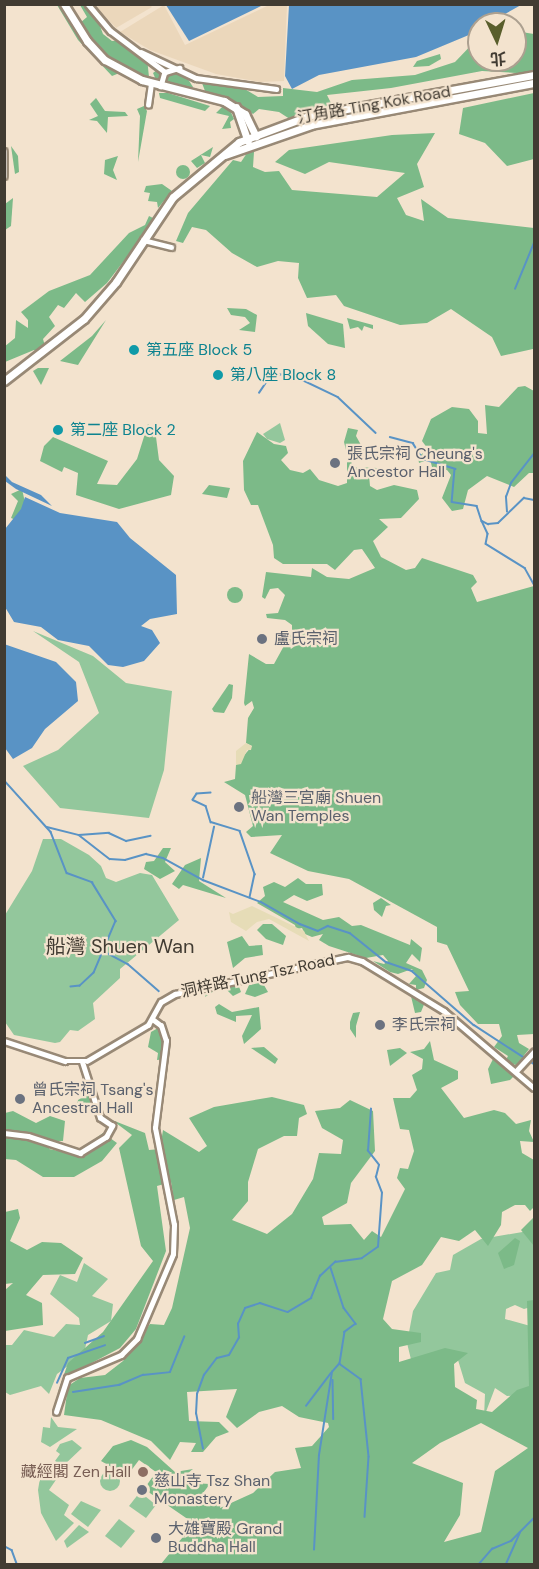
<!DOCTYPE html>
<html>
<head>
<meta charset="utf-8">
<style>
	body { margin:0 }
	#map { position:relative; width:539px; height:1569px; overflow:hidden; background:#f3e3ce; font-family:"DM Sans","Noto Sans TC",sans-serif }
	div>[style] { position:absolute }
	.built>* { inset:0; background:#ebd7bb }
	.green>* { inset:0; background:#93c79c }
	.round { border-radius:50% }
	.forest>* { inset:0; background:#7cba88 }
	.sand>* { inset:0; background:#e6dcb7 }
	.water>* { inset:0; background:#5993c5 }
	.stream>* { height:1.5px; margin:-0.75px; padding:0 0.75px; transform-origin:0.75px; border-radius:0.75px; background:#5993c5 }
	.roads { filter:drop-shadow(2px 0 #988976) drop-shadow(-2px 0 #988976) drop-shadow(0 2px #988976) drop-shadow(0 -2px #988976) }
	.street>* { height:4.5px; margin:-2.25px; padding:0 2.25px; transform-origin:2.25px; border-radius:2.25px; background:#fff }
	.secondary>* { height:7px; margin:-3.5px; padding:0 3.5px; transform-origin:3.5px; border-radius:3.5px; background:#fff }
	.dots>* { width:16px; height:16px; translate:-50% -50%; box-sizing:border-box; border:3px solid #f3e3ce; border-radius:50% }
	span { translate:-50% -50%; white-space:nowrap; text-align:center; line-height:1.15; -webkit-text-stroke:4.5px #f3e3ce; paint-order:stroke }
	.street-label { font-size:16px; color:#413b32 }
	.culture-label { font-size:16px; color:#0d838f }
	.left { translate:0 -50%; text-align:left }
	.worship-label { font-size:16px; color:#5b616d }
	.education-label { font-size:16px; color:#785e54 }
	.right { translate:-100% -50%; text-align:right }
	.quarter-label { font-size:20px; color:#413b32 }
	.frame { position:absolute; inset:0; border:6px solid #413b32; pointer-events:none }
	.north { position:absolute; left:467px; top:12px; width:60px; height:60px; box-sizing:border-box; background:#f3e3ce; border:2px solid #aca090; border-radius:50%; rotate:176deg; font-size:16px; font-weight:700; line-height:24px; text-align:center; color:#413b32 }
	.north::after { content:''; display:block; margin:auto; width:21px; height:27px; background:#595e2c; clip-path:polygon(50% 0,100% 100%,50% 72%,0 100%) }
</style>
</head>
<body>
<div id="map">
	<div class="built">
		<i style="clip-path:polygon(94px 5px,150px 5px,152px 7px,116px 28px)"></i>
		<i style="clip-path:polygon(164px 5px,185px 45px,269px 5px,287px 5px,284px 81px,260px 82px,216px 74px,150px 50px,120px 32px)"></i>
	</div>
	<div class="green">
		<i style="clip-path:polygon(280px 423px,285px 440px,280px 443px,267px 439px,263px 434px)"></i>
		<i style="clip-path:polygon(33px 631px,93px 656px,126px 683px,172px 691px,164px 770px,149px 818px,60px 808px,23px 766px,58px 750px,99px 713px,79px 662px)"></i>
		<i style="clip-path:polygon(43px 839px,61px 839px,89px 855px,101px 866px,106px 878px,116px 882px,140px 873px,152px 875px,179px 920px,120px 969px,120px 978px,93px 1003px,95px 1019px,78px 1031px,70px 1030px,60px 1042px,55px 1043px,14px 1035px,5px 1022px,5px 915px,32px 871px)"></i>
		<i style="clip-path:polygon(534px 1230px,534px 1306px,524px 1309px,515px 1305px,506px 1309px,505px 1319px,534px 1327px,534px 1394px,507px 1396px,495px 1388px,484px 1417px,485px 1394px,465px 1383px,458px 1360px,415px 1376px,407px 1343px,413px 1311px,436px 1273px,450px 1270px,453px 1255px,481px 1239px)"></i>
		<i style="clip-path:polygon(84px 1263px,108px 1279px,92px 1296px,113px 1304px,111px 1321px,88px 1335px,84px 1354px,57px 1374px,49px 1394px,41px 1386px,10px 1395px,5px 1392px,4px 1345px,12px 1345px,24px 1330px,54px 1337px,66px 1324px,80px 1325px,79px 1318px,50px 1294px,60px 1275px,77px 1282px)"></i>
		<i style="clip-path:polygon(51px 1417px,58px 1427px,77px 1429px,50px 1447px,41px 1442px,43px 1427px,50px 1428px)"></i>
		<i style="clip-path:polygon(72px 1440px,82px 1448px,63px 1466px,55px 1461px,60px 1454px,56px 1451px,60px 1444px)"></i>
		<i style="clip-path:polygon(52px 1465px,60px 1474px,49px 1490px,69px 1505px,64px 1515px,74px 1523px,56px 1541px,41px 1513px,38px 1490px,42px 1466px,48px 1470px)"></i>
		<i class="round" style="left:100px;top:1471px;width:20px;height:20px"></i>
		<i style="clip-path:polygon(140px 1492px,156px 1505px,146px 1518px,129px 1506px)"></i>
		<i style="clip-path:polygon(81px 1501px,101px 1510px,88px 1527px,71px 1514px)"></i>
		<i style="clip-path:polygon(119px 1519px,135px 1531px,121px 1548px,105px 1536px)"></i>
		<i style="clip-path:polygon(79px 1525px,89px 1532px,67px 1548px,64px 1541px)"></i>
	</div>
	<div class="forest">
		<i style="clip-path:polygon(57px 5px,66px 5px,80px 23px,87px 17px,80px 5px,92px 5px,103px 34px,112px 41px,125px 40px,126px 46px,147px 58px,149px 77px,144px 81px,122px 72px,112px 76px,78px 40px)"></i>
		<i style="clip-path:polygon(515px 31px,534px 34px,534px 74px,482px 71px,391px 88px,327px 95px,333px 107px,376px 100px,377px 104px,319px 115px,317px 108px,313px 109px,316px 114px,296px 123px,279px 112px,259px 109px,253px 114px,242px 106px,208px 99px,202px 83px,243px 88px,258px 97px,283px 96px,283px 88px,317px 92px,352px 80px,415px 75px,455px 62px,479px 37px,479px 60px,515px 60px)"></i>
		<i style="clip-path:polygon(440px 54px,441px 59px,429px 66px,413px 67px,417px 61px)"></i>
		<i style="clip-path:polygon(165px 64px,184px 73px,193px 87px,159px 87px,153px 73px)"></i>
		<i style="clip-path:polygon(159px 93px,168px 93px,210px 106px,205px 111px,160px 98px)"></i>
		<i style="clip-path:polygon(534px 93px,534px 159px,507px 166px,485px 143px,459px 134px,463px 108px)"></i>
		<i style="clip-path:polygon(96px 98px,105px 111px,125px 112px,128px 116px,108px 117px,107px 133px,97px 121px,89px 120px,98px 116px,90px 104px)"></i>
		<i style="clip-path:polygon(144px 106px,147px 111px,138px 162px,140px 116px,137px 109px)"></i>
		<i style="clip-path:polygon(223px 106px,229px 108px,234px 119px,230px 122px,231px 128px,222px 129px,229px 116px,216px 113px)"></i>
		<i style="clip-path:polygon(435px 133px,417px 164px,424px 187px,397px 198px,406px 215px,424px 221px,421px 199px,448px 218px,534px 228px,533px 349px,501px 356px,492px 337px,451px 309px,427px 323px,400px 325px,344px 306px,336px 295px,307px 298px,298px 278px,299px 263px,278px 261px,257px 267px,232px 253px,206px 230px,192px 227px,183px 243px,176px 241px,188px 213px,233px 160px,241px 162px,249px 150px,254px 152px,253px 167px,265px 172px,279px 171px,292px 190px,377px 197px,405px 173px,329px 162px,305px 174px,275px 162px,289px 150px,392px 135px)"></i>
		<i style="clip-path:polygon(11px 146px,18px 156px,19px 172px,15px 174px)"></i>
		<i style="clip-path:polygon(213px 147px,210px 157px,201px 155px,205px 163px,197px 168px,191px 161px)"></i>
		<i style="clip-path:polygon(118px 156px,113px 170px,117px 180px,104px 174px,105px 160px)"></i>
		<i class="round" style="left:176px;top:165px;width:14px;height:14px"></i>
		<i style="clip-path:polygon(162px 184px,172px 191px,158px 208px,157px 202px,148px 201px,150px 193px,144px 192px,146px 186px)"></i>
		<i style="clip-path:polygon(13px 198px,11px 226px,5px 230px,5px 204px)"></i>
		<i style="clip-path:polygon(149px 216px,153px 218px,139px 241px,107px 283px,85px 302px,76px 293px,64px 308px,58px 305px,49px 317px,55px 326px,43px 339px,47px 353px,43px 355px,34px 350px,5px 362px,4px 347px,15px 338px,16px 320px,28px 328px,28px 320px,21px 312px,49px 291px,90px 275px,129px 233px,145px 225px)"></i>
		<i style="clip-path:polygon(227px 308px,246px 309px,257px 315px,255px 332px,239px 330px,250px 323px,245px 317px,231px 315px)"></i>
		<i style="clip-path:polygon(306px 313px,343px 324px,345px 348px,328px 344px,308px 326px)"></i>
		<i style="clip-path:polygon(347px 318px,373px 325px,373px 329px,364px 326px,362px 331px,358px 327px,350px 329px)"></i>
		<i style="clip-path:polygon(106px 320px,78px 365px,60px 361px,92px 336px)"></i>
		<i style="clip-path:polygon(38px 368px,49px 368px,41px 385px,33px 371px)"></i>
		<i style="clip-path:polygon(525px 386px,534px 391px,534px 473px,529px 473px,514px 487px,487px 476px,468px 490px,463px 509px,452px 511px,442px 498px,451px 475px,447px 470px,433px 471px,430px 459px,419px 463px,418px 457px,428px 449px,422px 441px,431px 419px,452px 407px,469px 409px,478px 421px,478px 433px,487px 434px,485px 405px,499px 407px,518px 387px)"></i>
		<i style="clip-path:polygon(148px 424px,156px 437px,159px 460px,174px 476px,171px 495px,119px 509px,76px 495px,78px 473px,64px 467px,62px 472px,40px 461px,44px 446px,53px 437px,108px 461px,97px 484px,117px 485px,137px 459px)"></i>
		<i style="clip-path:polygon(348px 428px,358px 430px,356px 436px,361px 445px,370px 447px,371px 455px,358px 450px,357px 460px,348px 458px,344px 442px)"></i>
		<i style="clip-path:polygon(257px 432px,274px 444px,286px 446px,288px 453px,281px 460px,290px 470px,303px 473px,310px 469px,319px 480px,338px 486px,347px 483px,347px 462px,351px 461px,354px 467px,377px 468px,381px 473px,369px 475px,370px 486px,377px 490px,394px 485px,417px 490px,419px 499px,401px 518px,379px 519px,388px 527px,373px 541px,381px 557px,406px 570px,415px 568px,422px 558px,473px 575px,477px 582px,471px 588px,477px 602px,534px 586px,534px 1034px,517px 1035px,519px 1043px,529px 1049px,522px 1058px,526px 1063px,524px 1068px,513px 1064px,507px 1068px,516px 1074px,510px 1080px,491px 1084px,488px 1069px,494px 1057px,503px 1065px,508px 1056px,494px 1047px,502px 1036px,499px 1024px,478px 1024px,460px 1005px,455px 992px,469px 991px,447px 945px,437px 942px,437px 927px,349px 879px,308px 871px,270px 853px,282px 835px,251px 837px,246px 832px,253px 826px,245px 795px,224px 782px,235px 779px,236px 765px,252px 746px,246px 743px,248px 718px,254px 708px,252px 701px,245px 706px,244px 703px,249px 654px,266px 664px,274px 664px,285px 644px,277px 634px,292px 632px,292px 625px,285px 620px,267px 618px,266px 614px,278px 613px,285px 595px,278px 588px,270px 589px,265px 599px,262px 597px,266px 572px,311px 577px,312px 568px,327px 577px,349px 579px,375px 568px,362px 549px,354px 550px,335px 570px,327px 564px,283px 564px,274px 558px,273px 545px,258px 505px,251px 505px,244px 490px,243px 461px)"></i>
		<i style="clip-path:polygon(209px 485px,230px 488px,227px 498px,202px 494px)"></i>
		<i style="clip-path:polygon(22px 489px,26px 507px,16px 520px,11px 518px,18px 501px,11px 494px)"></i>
		<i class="round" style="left:227px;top:587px;width:16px;height:16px"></i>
		<i style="clip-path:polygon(229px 684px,233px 685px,232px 698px,224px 713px,214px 712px,212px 709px)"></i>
		<i style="clip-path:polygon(163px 848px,171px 848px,165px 862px,175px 871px,160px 879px,144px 869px,146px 862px,154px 861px)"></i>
		<i style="clip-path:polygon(201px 858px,199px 881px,226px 898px,183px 885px,179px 889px,172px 884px,185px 865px)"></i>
		<i style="clip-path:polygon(298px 878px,306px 884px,322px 884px,323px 895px,307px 901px,294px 895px,283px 902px,323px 920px,339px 917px,352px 926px,361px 925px,410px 945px,411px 939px,422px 948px,420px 962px,412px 954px,406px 963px,422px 970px,427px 980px,424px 988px,416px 990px,416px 985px,409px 984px,416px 976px,412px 969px,398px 974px,390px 972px,373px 961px,384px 964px,388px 961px,383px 955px,366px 958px,329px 946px,319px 940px,323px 934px,312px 937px,305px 934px,302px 928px,296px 929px,295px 925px,257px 903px,265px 896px,263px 887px,274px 882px,285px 887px)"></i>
		<i style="clip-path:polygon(381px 898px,391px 905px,386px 906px,382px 917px,374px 910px,373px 903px)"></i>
		<i style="clip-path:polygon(263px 924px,272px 924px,286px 936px,283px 945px,266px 939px,257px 930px)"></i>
		<i style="clip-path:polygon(242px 936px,249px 946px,262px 945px,263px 955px,245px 958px,233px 968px,227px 942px)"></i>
		<i style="clip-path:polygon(261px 980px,268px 992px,255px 997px,245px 994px,249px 985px)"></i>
		<i style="clip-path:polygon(238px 984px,241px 992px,233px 996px,226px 989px,217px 989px,205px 997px,208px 989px)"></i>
		<i style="clip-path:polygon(410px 992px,417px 996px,417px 1001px,425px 1002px,421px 1012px,415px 1013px)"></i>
		<i style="clip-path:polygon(219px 1004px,232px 1012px,259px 1007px,261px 1029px,244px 1044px,242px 1036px,252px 1015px,236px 1016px,236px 1022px,217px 1014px,215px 1007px)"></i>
		<i style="clip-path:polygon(360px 1012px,356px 1026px,356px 1038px,350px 1029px,350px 1022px,353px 1013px)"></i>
		<i style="clip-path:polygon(158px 1028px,161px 1036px,167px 1038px,167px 1049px,166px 1059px,157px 1060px,158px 1053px,148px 1047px,151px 1032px)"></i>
		<i style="clip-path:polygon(evenodd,430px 1041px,434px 1060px,458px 1071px,458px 1079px,441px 1088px,464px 1118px,494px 1110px,505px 1113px,516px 1124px,531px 1120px,529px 1131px,534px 1142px,520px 1141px,522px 1153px,534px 1160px,534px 1207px,530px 1211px,525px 1205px,515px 1205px,502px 1212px,501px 1225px,488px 1246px,475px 1230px,459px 1241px,441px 1237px,422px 1265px,392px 1281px,383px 1319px,392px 1329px,421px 1333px,421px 1342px,399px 1347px,399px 1362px,445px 1348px,468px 1353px,454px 1364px,455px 1387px,477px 1400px,476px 1409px,492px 1412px,517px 1390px,529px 1386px,527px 1301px,534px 1300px,534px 1564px,161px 1564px,191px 1527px,189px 1520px,144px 1489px,156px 1472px,139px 1460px,127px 1476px,101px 1461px,113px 1446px,131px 1440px,147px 1447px,175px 1472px,193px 1469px,182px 1478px,192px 1483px,210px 1484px,199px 1498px,221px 1500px,220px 1508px,253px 1493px,275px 1472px,301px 1468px,295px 1448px,312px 1446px,329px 1427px,328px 1423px,299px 1417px,282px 1406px,259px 1412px,237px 1428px,226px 1417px,237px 1389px,187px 1392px,189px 1421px,219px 1422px,229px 1432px,216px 1437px,203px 1452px,191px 1452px,196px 1443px,180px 1442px,170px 1460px,151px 1441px,101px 1420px,64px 1415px,68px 1386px,80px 1378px,105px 1375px,123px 1361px,150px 1324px,164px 1325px,172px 1308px,190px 1228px,184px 1197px,174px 1200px,171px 1182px,157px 1186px,166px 1251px,136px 1329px,120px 1348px,67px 1376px,58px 1392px,68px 1363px,103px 1332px,153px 1261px,141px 1246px,119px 1148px,132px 1135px,112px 1120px,145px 1133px,149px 1150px,160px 1149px,163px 1130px,199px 1152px,207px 1146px,189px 1118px,214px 1107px,272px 1097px,304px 1105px,307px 1114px,299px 1118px,297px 1136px,284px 1136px,258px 1149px,248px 1182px,248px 1201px,232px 1220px,267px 1234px,292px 1214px,313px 1179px,319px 1153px,341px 1154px,343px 1140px,322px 1128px,315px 1111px,340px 1108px,350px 1100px,373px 1111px,375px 1151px,351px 1183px,347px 1203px,322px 1217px,324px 1225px,351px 1224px,364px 1240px,372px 1231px,381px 1237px,405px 1189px,397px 1178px,400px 1168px,408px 1169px,414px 1151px,409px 1130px,400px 1129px,393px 1098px,410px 1098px,417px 1090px,412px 1075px,422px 1069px,423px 1059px,410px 1052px,424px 1049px,430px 1041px,481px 1423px,528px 1448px,495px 1471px,481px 1532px,444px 1542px,460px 1515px,463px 1483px,412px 1463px,440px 1443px,481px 1423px)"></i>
		<i style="clip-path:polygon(264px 1047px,278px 1059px,275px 1064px,251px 1048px)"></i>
		<i style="clip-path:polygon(400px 1048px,407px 1053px,390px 1066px,387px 1050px)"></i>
		<i style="clip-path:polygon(92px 1092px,100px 1101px,98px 1109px,77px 1105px,78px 1100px)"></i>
		<i style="clip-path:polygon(13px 1111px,36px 1123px,50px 1116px,65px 1121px,63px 1141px,56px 1141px,49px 1149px,85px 1156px,92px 1141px,103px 1133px,117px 1143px,102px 1161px,74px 1177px,43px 1177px,16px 1160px,5px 1159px,5px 1113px)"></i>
		<i style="clip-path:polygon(18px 1209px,20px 1218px,10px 1241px,27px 1250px,42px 1242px,61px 1243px,83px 1258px,75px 1274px,43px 1275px,26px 1295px,42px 1303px,43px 1325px,5px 1331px,5px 1290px,13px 1283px,5px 1284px,5px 1212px)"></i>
		<i style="clip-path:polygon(534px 1217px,534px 1246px,521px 1230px)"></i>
		<i style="clip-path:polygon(515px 1238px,520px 1241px,514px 1265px,504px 1269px,498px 1253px)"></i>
	</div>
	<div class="sand">
		<i style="clip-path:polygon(246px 743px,252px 746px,251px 750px,247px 750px,241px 764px,236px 765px,236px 751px)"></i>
		<i style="clip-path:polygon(252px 906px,304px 931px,309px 941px,269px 919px,257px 922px,246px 931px,231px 922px,229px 912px,233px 914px)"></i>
	</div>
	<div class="water">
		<i style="clip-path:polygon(166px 5px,263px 5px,189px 41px)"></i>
		<i style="clip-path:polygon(289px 5px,289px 4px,521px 5px,487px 24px,479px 24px,476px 32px,416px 57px,319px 75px,292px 89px,285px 76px)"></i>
		<i style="clip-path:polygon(4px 474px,12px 482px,41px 495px,52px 506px,16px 489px,5px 481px)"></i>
		<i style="clip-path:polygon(25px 497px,60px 513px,117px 522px,130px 538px,176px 575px,177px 614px,150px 619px,141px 626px,152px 630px,160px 643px,144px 661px,123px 667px,108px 665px,89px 646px,58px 640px,41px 627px,14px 622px,5px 607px,5px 529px,21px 509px)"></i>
		<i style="clip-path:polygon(4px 644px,56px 662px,76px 682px,78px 701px,45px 729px,32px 748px,13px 759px,5px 748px)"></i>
	</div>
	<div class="stream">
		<i style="left:515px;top:289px;width:50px;rotate:-67.6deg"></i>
		<i style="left:259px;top:393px;width:22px;rotate:-56deg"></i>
		<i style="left:271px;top:375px;width:19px;rotate:-3deg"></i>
		<i style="left:290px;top:374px;width:53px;rotate:25.6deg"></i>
		<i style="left:338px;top:397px;width:52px;rotate:43.5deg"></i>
		<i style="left:390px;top:437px;width:24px;rotate:15deg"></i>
		<i style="left:413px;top:443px;width:19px;rotate:58deg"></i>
		<i style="left:423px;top:459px;width:34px;rotate:17deg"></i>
		<i style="left:455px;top:469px;width:33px;rotate:95deg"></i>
		<i style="left:452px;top:502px;width:25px;rotate:9deg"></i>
		<i style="left:477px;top:506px;width:16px;rotate:72deg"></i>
		<i style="left:482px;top:521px;width:7px;rotate:27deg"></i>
		<i style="left:488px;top:524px;width:10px;rotate:-6deg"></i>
		<i style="left:498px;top:523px;width:36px;rotate:-44deg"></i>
		<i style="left:524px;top:498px;width:10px;rotate:11deg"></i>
		<i style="left:507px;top:512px;width:15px;rotate:-94deg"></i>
		<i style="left:506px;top:497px;width:15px;rotate:-70deg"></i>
		<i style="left:511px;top:483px;width:37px;rotate:-52deg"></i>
		<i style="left:482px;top:521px;width:14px;rotate:65deg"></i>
		<i style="left:488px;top:534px;width:10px;rotate:101deg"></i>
		<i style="left:486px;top:544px;width:46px;rotate:31.6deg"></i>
		<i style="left:525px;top:568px;width:18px;rotate:61deg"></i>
		<i style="left:4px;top:780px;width:70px;rotate:47.9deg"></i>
		<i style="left:51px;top:832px;width:44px;rotate:68.7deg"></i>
		<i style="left:67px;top:873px;width:27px;rotate:20deg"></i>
		<i style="left:92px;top:882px;width:46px;rotate:58.4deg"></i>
		<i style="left:116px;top:921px;width:56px;rotate:112.9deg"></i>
		<i style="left:94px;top:973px;width:19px;rotate:137deg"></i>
		<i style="left:80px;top:986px;width:9px;rotate:174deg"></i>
		<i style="left:211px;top:793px;width:14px;rotate:176deg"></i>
		<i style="left:197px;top:794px;width:7px;rotate:124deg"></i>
		<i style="left:193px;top:800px;width:14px;rotate:25deg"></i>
		<i style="left:206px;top:806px;width:17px;rotate:73deg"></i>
		<i style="left:211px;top:822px;width:30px;rotate:17deg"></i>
		<i style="left:240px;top:831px;width:46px;rotate:70.8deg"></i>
		<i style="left:255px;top:874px;width:24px;rotate:102deg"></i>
		<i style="left:47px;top:827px;width:33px;rotate:14deg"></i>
		<i style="left:79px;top:835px;width:30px;rotate:-4deg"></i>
		<i style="left:109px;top:833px;width:19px;rotate:25deg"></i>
		<i style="left:126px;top:841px;width:25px;rotate:-12deg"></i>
		<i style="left:79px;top:835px;width:39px;rotate:38deg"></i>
		<i style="left:110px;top:859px;width:15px;rotate:4deg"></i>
		<i style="left:125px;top:860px;width:22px;rotate:-16deg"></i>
		<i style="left:146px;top:854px;width:17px;rotate:13deg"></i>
		<i style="left:163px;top:858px;width:46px;rotate:28.8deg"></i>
		<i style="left:203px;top:880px;width:62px;rotate:20.8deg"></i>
		<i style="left:261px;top:902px;width:45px;rotate:29.4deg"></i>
		<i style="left:300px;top:924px;width:19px;rotate:21deg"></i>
		<i style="left:318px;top:931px;width:11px;rotate:-27deg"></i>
		<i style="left:328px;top:926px;width:23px;rotate:18deg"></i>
		<i style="left:350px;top:933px;width:46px;rotate:38.9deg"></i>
		<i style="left:386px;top:962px;width:28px;rotate:19deg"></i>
		<i style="left:412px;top:971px;width:82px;rotate:41.1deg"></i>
		<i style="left:474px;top:1025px;width:72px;rotate:33deg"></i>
		<i style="left:203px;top:878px;width:52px;rotate:-77.8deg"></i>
		<i style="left:105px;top:952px;width:26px;rotate:28deg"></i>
		<i style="left:128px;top:964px;width:41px;rotate:41.1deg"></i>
		<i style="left:331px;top:1268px;width:42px;rotate:72deg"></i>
		<i style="left:344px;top:1308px;width:20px;rotate:53deg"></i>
		<i style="left:356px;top:1324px;width:14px;rotate:144deg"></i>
		<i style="left:345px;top:1332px;width:32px;rotate:99deg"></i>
		<i style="left:340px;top:1364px;width:26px;rotate:36deg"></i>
		<i style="left:361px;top:1379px;width:78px;rotate:84.1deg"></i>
		<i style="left:369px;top:1457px;width:60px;rotate:93.8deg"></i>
		<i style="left:85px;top:1343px;width:20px;rotate:-20deg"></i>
		<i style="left:333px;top:1380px;width:39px;rotate:89deg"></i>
		<i style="left:57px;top:1383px;width:27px;rotate:-66deg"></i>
		<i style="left:68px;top:1358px;width:39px;rotate:-19deg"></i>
		<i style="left:73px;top:1392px;width:47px;rotate:-8.7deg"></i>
		<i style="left:119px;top:1385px;width:26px;rotate:-23deg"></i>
		<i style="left:143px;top:1375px;width:27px;rotate:-6deg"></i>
		<i style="left:170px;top:1372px;width:38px;rotate:-68deg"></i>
		<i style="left:306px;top:1406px;width:41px;rotate:-52.9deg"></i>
		<i style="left:203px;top:1449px;width:36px;rotate:-101deg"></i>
		<i style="left:196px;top:1414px;width:20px;rotate:-87deg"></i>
		<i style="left:197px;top:1394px;width:20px;rotate:-70deg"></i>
		<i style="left:204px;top:1375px;width:21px;rotate:-53deg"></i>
		<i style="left:217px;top:1358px;width:12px;rotate:-14deg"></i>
		<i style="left:229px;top:1355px;width:20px;rotate:-60deg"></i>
		<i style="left:239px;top:1338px;width:14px;rotate:-94deg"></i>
		<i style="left:238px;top:1324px;width:17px;rotate:-66deg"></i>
		<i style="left:245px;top:1308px;width:16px;rotate:-18deg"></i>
		<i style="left:260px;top:1303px;width:29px;rotate:18deg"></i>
		<i style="left:288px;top:1312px;width:27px;rotate:-31deg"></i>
		<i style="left:311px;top:1298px;width:24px;rotate:-68deg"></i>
		<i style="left:320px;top:1276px;width:21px;rotate:-43deg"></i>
		<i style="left:335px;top:1262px;width:27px;rotate:-8deg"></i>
		<i style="left:362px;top:1258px;width:19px;rotate:-35deg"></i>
		<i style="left:378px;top:1247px;width:54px;rotate:-85.8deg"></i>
		<i style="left:382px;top:1193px;width:17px;rotate:-111deg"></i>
		<i style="left:376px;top:1177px;width:12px;rotate:-76deg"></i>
		<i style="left:379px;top:1165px;width:18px;rotate:-128deg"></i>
		<i style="left:368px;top:1151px;width:42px;rotate:-85.9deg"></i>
		<i style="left:4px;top:1546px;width:9px;rotate:27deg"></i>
		<i style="left:12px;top:1550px;width:15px;rotate:70deg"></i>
		<i style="left:314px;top:1550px;width:95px;rotate:-87deg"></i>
		<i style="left:319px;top:1455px;width:84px;rotate:-81.1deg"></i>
		<i style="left:332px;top:1372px;width:11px;rotate:-49deg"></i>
		<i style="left:479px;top:1564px;width:20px;rotate:-49deg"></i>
		<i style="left:492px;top:1549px;width:21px;rotate:-23deg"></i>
		<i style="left:511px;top:1541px;width:33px;rotate:-45deg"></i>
		<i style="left:506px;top:1564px;width:34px;rotate:-66deg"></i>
	</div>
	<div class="roads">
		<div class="street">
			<i style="left:88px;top:4px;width:35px;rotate:50deg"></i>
			<i style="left:111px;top:31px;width:68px;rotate:37.2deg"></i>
			<i style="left:165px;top:72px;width:15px;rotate:106deg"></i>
			<i style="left:141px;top:52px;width:61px;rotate:25.3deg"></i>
			<i style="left:196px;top:78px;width:81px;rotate:7.8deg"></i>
			<i style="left:165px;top:72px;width:15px;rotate:-16deg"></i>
			<i style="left:148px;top:105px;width:22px;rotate:-82deg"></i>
			<i style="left:4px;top:151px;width:25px;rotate:90deg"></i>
			<i style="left:143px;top:240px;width:29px;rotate:14deg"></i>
			<i style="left:4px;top:1041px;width:64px;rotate:18.2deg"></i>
			<i style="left:65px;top:1061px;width:22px"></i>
			<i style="left:87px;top:1061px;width:71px;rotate:-30.5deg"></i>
			<i style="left:148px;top:1025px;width:26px;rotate:-61deg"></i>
			<i style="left:161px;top:1002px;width:16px;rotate:-30deg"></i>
			<i style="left:175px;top:994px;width:177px;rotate:-12.1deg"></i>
			<i style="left:348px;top:957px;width:15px;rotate:16deg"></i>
			<i style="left:362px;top:961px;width:96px;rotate:31.4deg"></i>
			<i style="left:444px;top:1011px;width:118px;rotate:40.5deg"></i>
			<i style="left:517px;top:1070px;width:25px;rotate:-47deg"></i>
			<i style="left:4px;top:1133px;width:24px;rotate:7deg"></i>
			<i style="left:28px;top:1136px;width:55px;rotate:18.1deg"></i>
			<i style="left:80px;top:1153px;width:31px;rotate:-32deg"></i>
			<i style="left:106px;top:1137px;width:13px;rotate:-61deg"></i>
			<i style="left:112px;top:1126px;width:14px;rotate:-146deg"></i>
			<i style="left:100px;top:1118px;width:59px;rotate:-107.8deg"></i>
			<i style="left:56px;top:1412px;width:36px;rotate:-72deg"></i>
			<i style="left:67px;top:1378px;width:59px;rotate:-23.1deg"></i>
			<i style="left:121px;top:1355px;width:23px;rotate:-45deg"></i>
			<i style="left:137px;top:1339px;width:92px;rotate:-67deg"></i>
			<i style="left:173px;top:1254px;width:29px;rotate:-88deg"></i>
			<i style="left:174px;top:1225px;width:99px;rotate:-101.1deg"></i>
			<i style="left:155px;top:1128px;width:88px;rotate:-82.8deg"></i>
			<i style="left:166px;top:1041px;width:16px;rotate:-108deg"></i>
			<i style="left:161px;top:1026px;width:10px;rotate:-143deg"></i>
		</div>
		<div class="secondary">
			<i style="left:64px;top:4px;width:44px;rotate:58.1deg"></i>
			<i style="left:87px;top:41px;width:26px;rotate:47deg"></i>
			<i style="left:105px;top:60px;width:42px;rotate:28.4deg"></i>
			<i style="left:142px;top:80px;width:85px;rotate:14.4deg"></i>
			<i style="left:224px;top:101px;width:25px;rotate:32deg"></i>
			<i style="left:245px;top:114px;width:25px;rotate:64deg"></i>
			<i style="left:236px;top:107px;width:36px;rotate:71deg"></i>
			<i style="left:225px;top:155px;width:91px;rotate:-19.2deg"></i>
			<i style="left:311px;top:125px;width:227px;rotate:-10.7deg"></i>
			<i style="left:4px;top:381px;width:101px;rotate:-37.8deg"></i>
			<i style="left:84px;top:319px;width:49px;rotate:-49.1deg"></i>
			<i style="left:116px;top:282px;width:102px;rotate:-56.2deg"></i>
			<i style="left:173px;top:197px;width:86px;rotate:-39.8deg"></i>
			<i style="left:239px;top:142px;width:74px;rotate:-20.6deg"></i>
			<i style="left:308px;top:116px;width:230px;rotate:-10.3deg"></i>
		</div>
	</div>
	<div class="dots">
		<i style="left:134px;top:350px;background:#0f9aa8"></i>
		<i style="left:218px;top:375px;background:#0f9aa8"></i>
		<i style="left:58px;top:430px;background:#0f9aa8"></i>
		<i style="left:335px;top:463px;background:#6b7280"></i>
		<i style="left:262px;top:639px;background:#6b7280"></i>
		<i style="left:239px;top:807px;background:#6b7280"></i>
		<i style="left:380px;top:1025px;background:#6b7280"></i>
		<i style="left:20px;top:1099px;background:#6b7280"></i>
		<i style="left:143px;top:1472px;background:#8d6e63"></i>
		<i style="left:142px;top:1490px;background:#6b7280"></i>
		<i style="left:156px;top:1538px;background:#6b7280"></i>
	</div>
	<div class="street-label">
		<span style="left:374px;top:105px;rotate:-10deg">汀角路 Ting Kok Road</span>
		<span style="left:258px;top:976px;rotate:-12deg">洞梓路 Tung Tsz Road</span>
	</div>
	<div class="culture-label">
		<span class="left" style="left:146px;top:350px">第五座 Block 5</span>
		<span class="left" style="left:230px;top:375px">第八座 Block 8</span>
		<span class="left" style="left:70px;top:430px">第二座 Block 2</span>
	</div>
	<div class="worship-label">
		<span class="left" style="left:347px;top:463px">張氏宗祠 Cheung's<br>Ancestor Hall</span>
		<span class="left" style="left:274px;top:639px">盧氏宗祠</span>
		<span class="left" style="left:251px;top:807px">船灣三宮廟 Shuen<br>Wan Temples</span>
		<span class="left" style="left:392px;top:1025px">李氏宗祠</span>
		<span class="left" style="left:32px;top:1099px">曾氏宗祠 Tsang's<br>Ancestral Hall</span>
		<span class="left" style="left:154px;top:1490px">慈山寺 Tsz Shan<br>Monastery</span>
		<span class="left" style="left:168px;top:1538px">大雄寶殿 Grand<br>Buddha Hall</span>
	</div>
	<div class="education-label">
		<span class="right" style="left:131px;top:1472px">藏經閣 Zen Hall</span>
	</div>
	<div class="quarter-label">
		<span style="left:120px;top:946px">船灣 Shuen Wan</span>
	</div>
	<div class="frame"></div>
	<div class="north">北</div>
</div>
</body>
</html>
